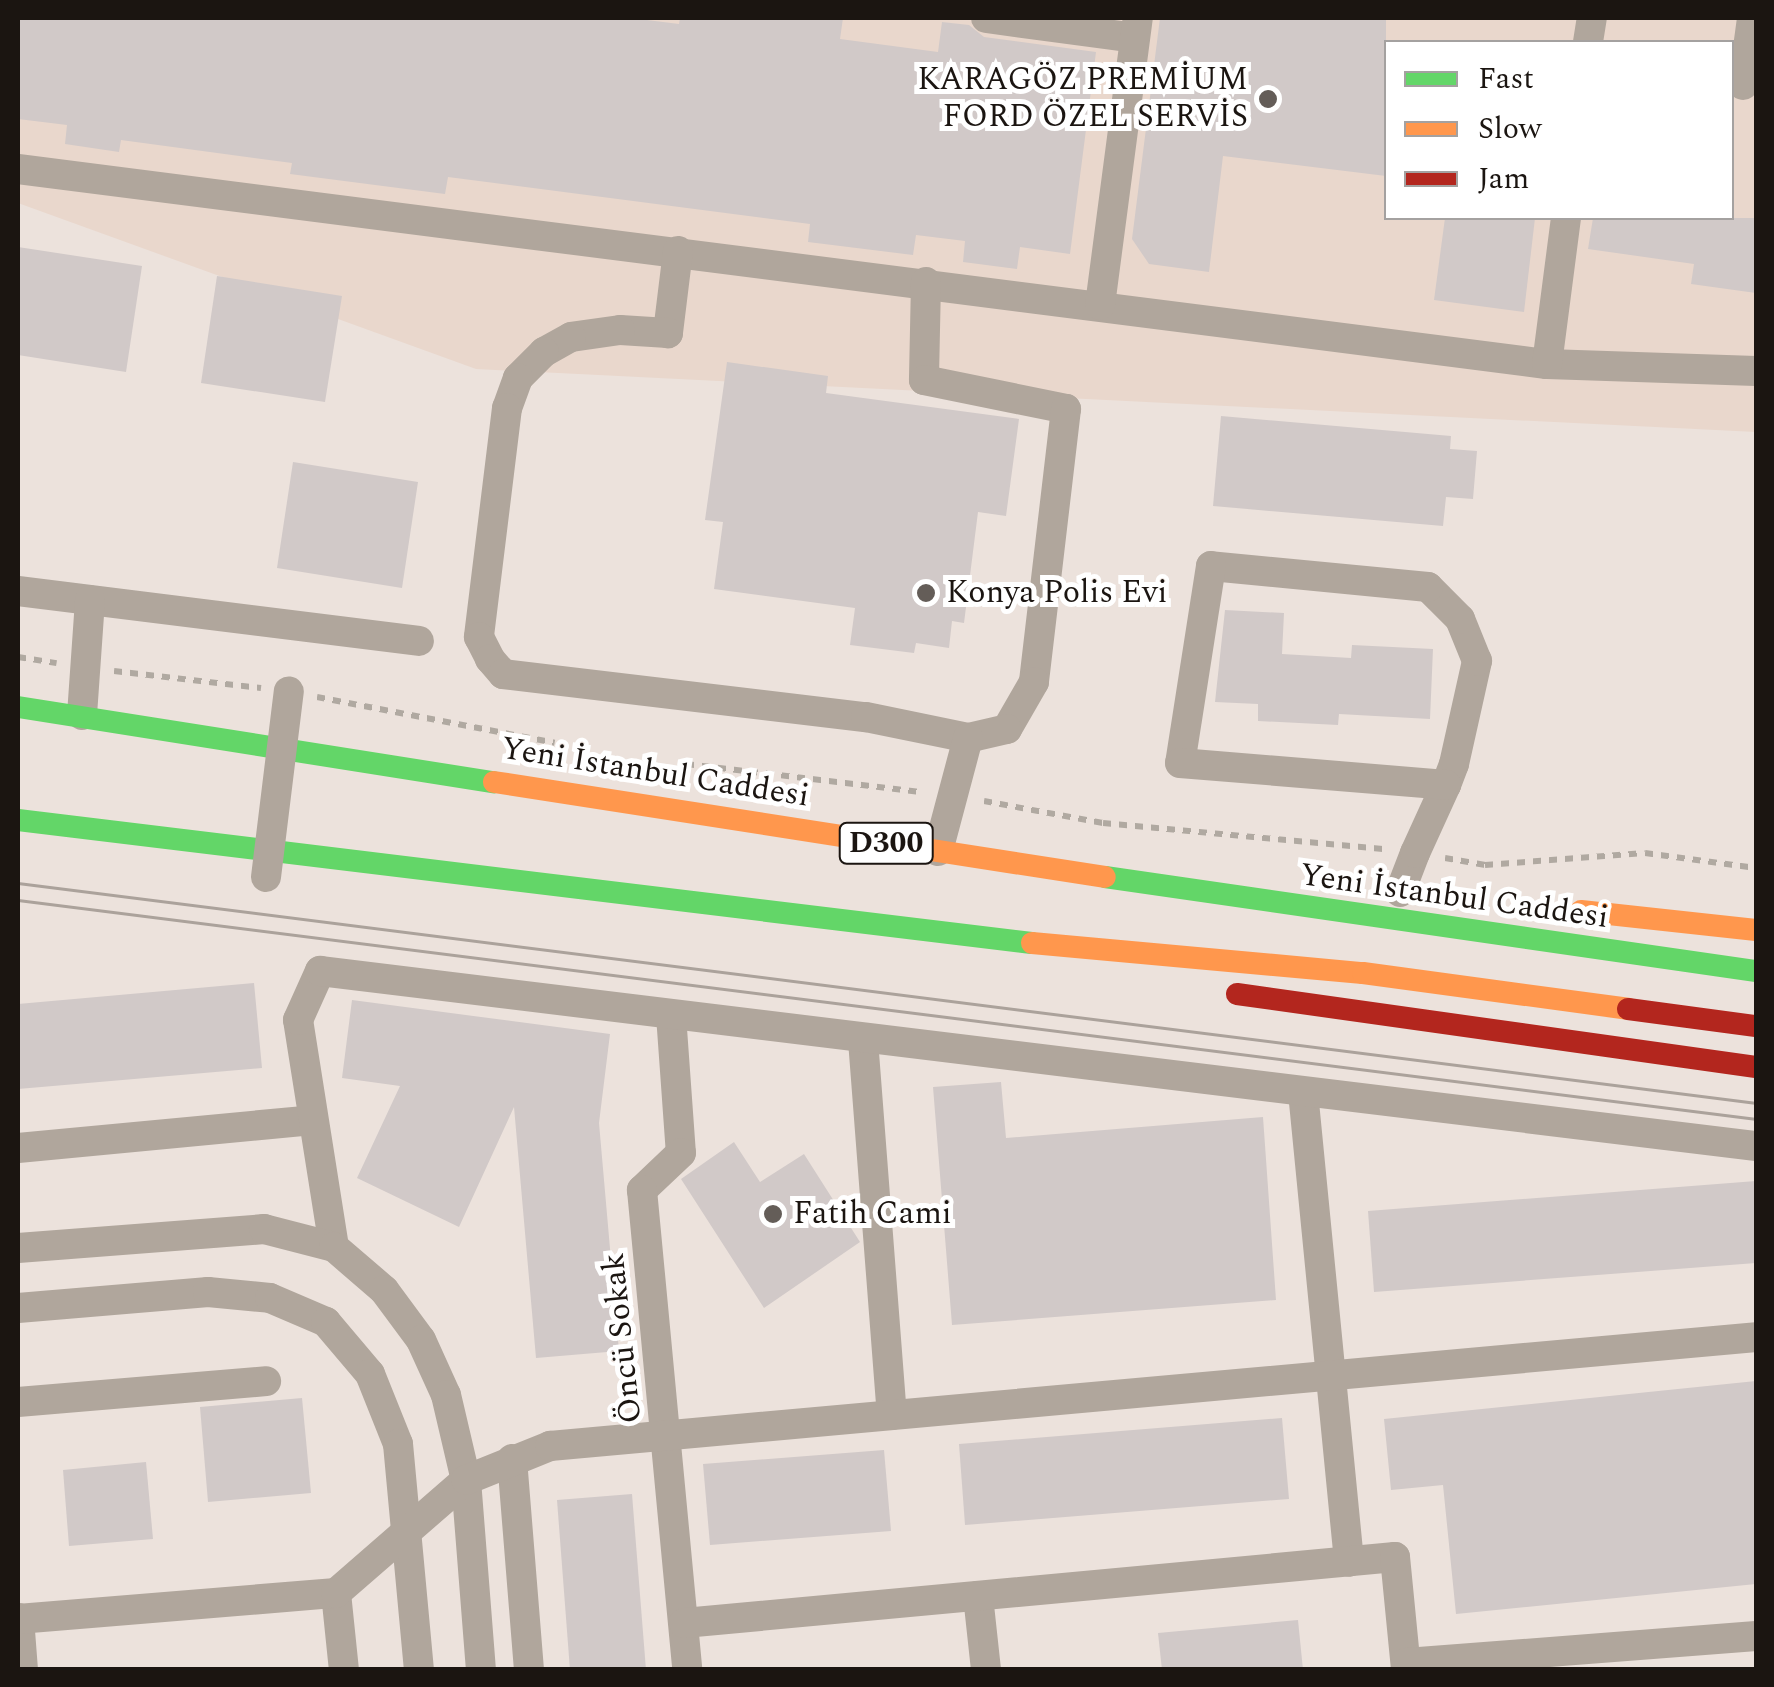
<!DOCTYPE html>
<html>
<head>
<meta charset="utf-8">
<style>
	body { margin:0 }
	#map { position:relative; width:1774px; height:1687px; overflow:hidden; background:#ece2dc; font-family:Spectral,serif }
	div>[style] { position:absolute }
	.built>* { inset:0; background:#e9d7cc }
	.building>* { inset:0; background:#d1c9c8 }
	.path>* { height:6px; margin-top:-3px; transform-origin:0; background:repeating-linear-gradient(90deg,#b0a9a1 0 8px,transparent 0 16px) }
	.street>* { height:30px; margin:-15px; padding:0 15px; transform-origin:15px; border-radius:15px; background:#b0a69c }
	.fast>* { height:22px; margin:-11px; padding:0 11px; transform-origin:11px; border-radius:11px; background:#63d668 }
	.slow>* { height:22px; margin:-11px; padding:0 11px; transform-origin:11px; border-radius:11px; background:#ff974d }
	.jam>* { height:22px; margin:-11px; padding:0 11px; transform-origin:11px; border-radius:11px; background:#b3261e }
	.tram>* { height:2.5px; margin:-1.25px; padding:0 1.25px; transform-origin:1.25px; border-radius:1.25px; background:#aba29b }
	.street-bridge>* { height:30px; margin:-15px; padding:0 15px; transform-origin:15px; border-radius:15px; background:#b0a69c }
	.dots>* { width:28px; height:28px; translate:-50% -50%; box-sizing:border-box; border:5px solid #fff; border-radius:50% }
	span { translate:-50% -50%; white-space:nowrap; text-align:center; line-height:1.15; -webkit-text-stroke:10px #fff; paint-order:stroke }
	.shield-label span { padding:2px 8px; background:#fff; border:2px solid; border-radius:8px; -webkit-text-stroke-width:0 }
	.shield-label { font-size:30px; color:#1b1511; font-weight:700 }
	.poi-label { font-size:32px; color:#1b1511 }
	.right { translate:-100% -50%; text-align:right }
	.left { translate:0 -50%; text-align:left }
	.street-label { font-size:32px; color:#1b1511 }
	.frame { position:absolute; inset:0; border:20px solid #1b1511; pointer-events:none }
	.legend { position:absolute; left:1384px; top:40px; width:350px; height:180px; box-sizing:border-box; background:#fff; border:2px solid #a4a1a0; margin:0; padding:12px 18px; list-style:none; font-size:30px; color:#1b1511 }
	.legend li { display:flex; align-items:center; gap:20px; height:50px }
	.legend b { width:50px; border:2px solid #a4a1a0 }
</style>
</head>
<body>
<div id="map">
	<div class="built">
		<i style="clip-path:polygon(evenodd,18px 18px,1756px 18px,1756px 432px,476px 369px,18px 203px,18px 18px,1386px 42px,1732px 42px,1732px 218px,1386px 218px,1386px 42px)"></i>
	</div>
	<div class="building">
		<i style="clip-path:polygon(18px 18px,631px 18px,679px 24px,680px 18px,843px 18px,840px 39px,938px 52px,942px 22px,969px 25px,984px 37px,1096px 52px,1070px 254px,1020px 247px,1017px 269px,963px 262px,965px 241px,916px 235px,913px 255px,808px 242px,810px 224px,448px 177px,445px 194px,290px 174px,292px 163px,121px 140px,119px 152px,65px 144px,67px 125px,18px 119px)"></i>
		<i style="clip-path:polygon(1160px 18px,1386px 18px,1386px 176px,1223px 156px,1209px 272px,1149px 264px,1132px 239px)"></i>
		<i style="clip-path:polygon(1445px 218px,1535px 218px,1524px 312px,1434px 300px)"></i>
		<i style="clip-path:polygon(1593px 218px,1756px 218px,1756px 293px,1691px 284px,1694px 264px,1588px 249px)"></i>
		<i style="clip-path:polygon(18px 247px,142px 266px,126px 372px,18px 355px)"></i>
		<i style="clip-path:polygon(217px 276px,342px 296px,325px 402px,201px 383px)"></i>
		<i style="clip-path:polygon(727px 362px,828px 376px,826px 393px,1019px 419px,1006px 516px,978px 512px,964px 623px,952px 621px,949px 648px,916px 643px,914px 653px,850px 645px,855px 608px,714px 589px,723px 522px,705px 520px)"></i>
		<i style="clip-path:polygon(1221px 416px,1451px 436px,1450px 449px,1477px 451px,1473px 499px,1446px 497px,1443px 526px,1213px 506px)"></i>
		<i style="clip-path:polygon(293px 462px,418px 482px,402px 588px,277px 568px)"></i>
		<i style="clip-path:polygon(1225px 610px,1284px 613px,1282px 654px,1351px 658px,1352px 645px,1433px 649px,1430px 719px,1339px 714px,1338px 725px,1258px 721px,1258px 704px,1215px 702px)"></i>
		<i style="clip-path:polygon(254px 983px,262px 1068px,18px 1089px,18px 1004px)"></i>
		<i style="clip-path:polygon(352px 1000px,610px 1034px,599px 1123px,619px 1351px,536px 1358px,514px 1107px,459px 1227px,357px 1178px,400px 1086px,342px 1078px)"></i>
		<i style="clip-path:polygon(1001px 1082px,1006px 1138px,1263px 1117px,1276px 1300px,952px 1325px,933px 1087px)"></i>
		<i style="clip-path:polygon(734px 1142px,760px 1182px,804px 1154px,860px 1242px,764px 1308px,681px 1179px)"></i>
		<i style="clip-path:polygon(1756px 1181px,1756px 1263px,1374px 1292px,1368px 1211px)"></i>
		<i style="clip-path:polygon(1756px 1381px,1756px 1584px,1456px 1614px,1443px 1485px,1391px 1490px,1384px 1419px)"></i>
		<i style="clip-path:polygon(302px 1398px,311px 1493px,208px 1502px,200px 1407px)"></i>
		<i style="clip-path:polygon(1282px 1418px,1289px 1499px,965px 1525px,959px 1444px)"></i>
		<i style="clip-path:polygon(884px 1450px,891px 1531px,710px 1545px,703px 1464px)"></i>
		<i style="clip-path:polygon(146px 1462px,153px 1539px,69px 1546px,63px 1470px)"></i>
		<i style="clip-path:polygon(632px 1494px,646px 1670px,570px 1670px,557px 1500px)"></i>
		<i style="clip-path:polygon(1298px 1620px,1303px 1670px,1162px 1670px,1158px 1633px)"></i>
	</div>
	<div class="path">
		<i style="left:18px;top:657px;width:39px;rotate:9deg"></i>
		<i style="left:114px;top:671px;width:148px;rotate:6.6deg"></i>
		<i style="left:317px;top:697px;width:242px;rotate:10.9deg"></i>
		<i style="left:686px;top:764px;width:238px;rotate:6.8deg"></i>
		<i style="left:984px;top:801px;width:121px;rotate:10.5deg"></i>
		<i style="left:1103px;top:823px;width:281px;rotate:5.3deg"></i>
		<i style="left:1445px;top:858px;width:41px;rotate:9.9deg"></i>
		<i style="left:1485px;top:865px;width:160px;rotate:-4.3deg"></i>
		<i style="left:1645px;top:853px;width:112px;rotate:7.7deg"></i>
	</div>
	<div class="street">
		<i style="left:986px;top:18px;width:150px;rotate:7.6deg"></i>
		<i style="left:1588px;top:42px;width:24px;rotate:-81deg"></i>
		<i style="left:1743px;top:85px;width:68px;rotate:-82.3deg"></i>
		<i style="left:18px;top:169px;width:1541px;rotate:7.27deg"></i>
		<i style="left:1547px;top:364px;width:209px;rotate:1.9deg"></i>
		<i style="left:678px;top:251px;width:83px;rotate:97deg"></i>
		<i style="left:668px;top:333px;width:48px;rotate:-176.4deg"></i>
		<i style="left:620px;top:330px;width:49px;rotate:171.9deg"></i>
		<i style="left:571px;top:337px;width:31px;rotate:151deg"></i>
		<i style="left:544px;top:352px;width:37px;rotate:135deg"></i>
		<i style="left:518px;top:378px;width:32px;rotate:110deg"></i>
		<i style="left:507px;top:408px;width:231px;rotate:97deg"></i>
		<i style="left:479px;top:637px;width:25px;rotate:63deg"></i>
		<i style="left:490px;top:659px;width:20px;rotate:49deg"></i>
		<i style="left:503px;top:674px;width:366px;rotate:6.8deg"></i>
		<i style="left:866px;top:717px;width:104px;rotate:11.6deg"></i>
		<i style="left:926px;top:282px;width:98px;rotate:91.2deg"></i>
		<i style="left:924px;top:380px;width:145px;rotate:11.5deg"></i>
		<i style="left:1066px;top:409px;width:275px;rotate:96.7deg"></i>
		<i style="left:1034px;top:682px;width:54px;rotate:119.9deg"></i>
		<i style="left:1007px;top:729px;width:40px;rotate:167deg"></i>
		<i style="left:968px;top:738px;width:117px;rotate:104.9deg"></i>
		<i style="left:1100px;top:305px;width:290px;rotate:-82.5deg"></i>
		<i style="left:1547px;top:364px;width:147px;rotate:-82.6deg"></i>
		<i style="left:18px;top:591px;width:404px;rotate:7.1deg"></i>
		<i style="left:82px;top:715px;width:115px;rotate:-86deg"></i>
		<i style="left:1400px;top:892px;width:42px;rotate:-69deg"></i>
		<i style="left:1415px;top:853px;width:75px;rotate:-65.5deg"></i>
		<i style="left:1446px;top:785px;width:22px;rotate:-69deg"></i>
		<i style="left:1454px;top:764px;width:106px;rotate:-77.4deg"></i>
		<i style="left:1477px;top:661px;width:45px;rotate:-112deg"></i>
		<i style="left:1460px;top:619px;width:45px;rotate:-135deg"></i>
		<i style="left:1428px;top:587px;width:218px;rotate:-174.5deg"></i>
		<i style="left:1211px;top:566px;width:199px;rotate:98.9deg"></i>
		<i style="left:1180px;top:763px;width:267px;rotate:4.7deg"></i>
		<i style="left:671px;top:1015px;width:138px;rotate:85.9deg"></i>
		<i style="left:681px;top:1153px;width:54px;rotate:136.5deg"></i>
		<i style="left:642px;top:1190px;width:482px;rotate:84.6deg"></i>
		<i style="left:863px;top:1040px;width:376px;rotate:85.6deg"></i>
		<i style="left:1303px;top:1092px;width:472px;rotate:84.4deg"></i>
		<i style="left:18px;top:1148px;width:296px;rotate:-5.4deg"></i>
		<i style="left:334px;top:1247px;width:230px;rotate:-99deg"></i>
		<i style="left:298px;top:1020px;width:54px;rotate:-65.8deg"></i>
		<i style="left:320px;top:971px;width:1447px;rotate:6.95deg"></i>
		<i style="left:18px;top:1248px;width:247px;rotate:-4.4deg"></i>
		<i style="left:264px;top:1229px;width:72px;rotate:14.4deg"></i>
		<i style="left:334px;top:1247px;width:66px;rotate:40.7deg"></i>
		<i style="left:384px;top:1290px;width:62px;rotate:53.5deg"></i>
		<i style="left:421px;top:1340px;width:60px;rotate:65.6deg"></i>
		<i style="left:446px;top:1395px;width:87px;rotate:76.8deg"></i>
		<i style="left:466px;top:1480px;width:191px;rotate:85.5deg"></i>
		<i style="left:18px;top:1308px;width:191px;rotate:-4.8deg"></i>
		<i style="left:208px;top:1292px;width:62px;rotate:5.5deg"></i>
		<i style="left:270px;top:1298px;width:61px;rotate:23.2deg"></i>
		<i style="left:326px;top:1322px;width:68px;rotate:49.8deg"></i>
		<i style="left:370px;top:1374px;width:75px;rotate:68.2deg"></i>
		<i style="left:398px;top:1444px;width:227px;rotate:84.7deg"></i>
		<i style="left:18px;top:1402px;width:249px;rotate:-4.8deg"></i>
		<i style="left:512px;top:1459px;width:212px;rotate:85.4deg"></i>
		<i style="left:336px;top:1593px;width:77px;rotate:84.1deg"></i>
		<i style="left:978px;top:1596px;width:74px;rotate:83.8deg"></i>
		<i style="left:19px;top:1618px;width:52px;rotate:85.6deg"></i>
		<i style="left:18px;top:1619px;width:319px;rotate:-4.7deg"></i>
		<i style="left:336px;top:1593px;width:172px;rotate:-41deg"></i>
		<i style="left:466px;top:1480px;width:91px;rotate:-22deg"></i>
		<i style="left:550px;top:1446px;width:1211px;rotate:-5.16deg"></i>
		<i style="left:684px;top:1623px;width:714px;rotate:-5.3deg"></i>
		<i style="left:1395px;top:1557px;width:114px;rotate:84.4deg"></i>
		<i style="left:1406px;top:1663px;width:351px;rotate:-4.4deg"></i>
	</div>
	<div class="fast">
		<i style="left:18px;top:707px;width:482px;rotate:9deg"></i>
		<i style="left:18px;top:820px;width:1021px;rotate:6.92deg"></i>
		<i style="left:1105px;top:877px;width:658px;rotate:8.22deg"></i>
	</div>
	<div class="slow">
		<i style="left:494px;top:782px;width:618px;rotate:8.84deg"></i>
		<i style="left:1581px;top:911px;width:176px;rotate:6.2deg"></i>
		<i style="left:1032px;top:943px;width:332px;rotate:5.2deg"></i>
		<i style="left:1363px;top:973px;width:267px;rotate:7.7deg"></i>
	</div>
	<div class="jam">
		<i style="left:1237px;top:994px;width:524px;rotate:8.01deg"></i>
		<i style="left:1628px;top:1009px;width:129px;rotate:7.6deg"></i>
	</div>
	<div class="tram">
		<i style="left:18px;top:883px;width:1752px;rotate:7.21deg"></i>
		<i style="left:18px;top:900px;width:1752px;rotate:7.18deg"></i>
	</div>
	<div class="street-bridge">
		<i style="left:266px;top:877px;width:187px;rotate:-83deg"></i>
	</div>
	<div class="dots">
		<i style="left:1268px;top:99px;background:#645d58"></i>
		<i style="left:926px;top:593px;background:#645d58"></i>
		<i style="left:773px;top:1214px;background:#645d58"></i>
	</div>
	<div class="shield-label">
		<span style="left:886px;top:843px">D300</span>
	</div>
	<div class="poi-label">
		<span class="right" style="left:1248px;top:99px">KARAGÖZ PREMİUM<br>FORD ÖZEL SERVİS</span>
		<span class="left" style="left:946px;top:593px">Konya Polis Evi</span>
		<span class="left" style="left:793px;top:1214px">Fatih Cami</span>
	</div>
	<div class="street-label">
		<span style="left:655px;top:773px;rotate:9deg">Yeni İstanbul Caddesi</span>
		<span style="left:1454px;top:897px;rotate:8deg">Yeni İstanbul Caddesi</span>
		<span style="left:623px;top:1338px;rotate:-96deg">Öncü Sokak</span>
	</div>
	<div class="frame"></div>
	<ul class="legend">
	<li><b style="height:12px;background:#63d668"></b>Fast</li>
	<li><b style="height:12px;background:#ff974d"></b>Slow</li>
	<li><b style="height:12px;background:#b3261e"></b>Jam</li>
	</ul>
</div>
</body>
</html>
